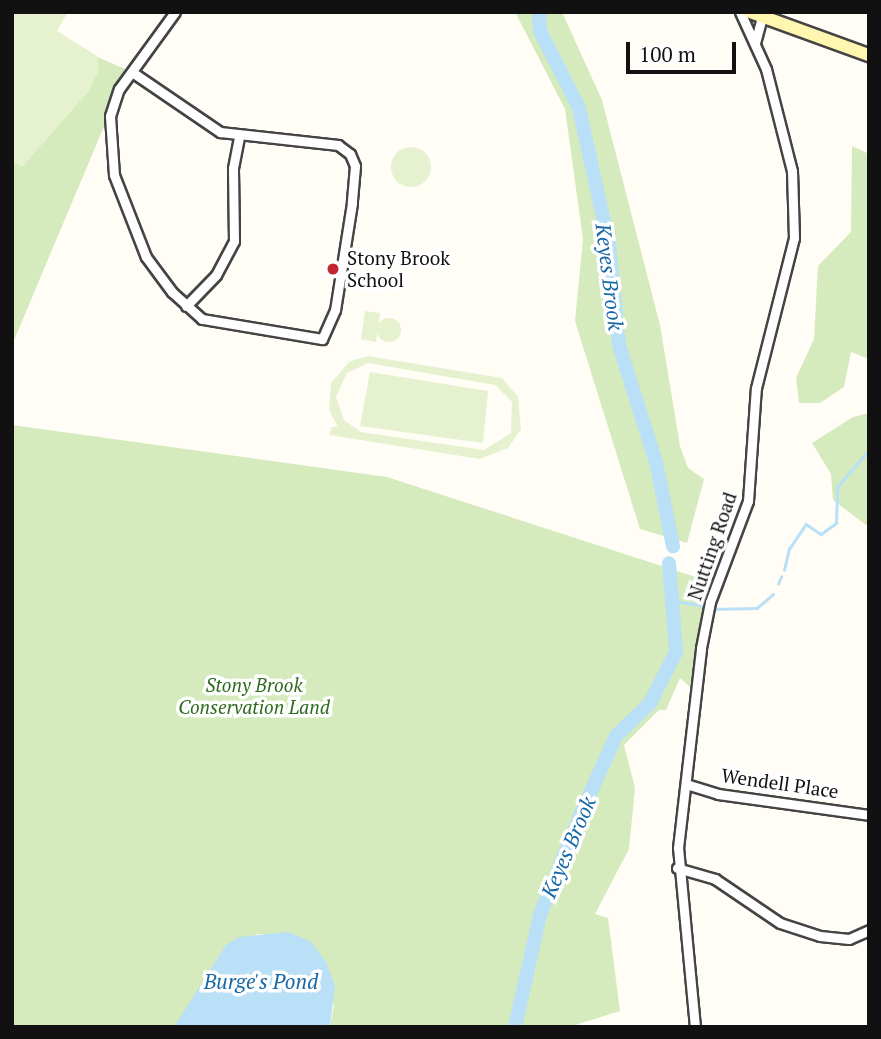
<!DOCTYPE html>
<html>
<head>
<meta charset="utf-8">
<style>
	body { margin:0 }
	#map { position:relative; width:881px; height:1039px; overflow:hidden; background:#fffdf5; font-family:"PT Serif",serif }
	div>[style] { position:absolute }
	.green>* { inset:0; background:#d5ebbd }
	.pitch>* { inset:0; background:#e6f2cf }
	.round { border-radius:50% }
	.water>* { inset:0; background:#b9e0f7 }
	.stream>* { height:2.5px; margin:-1.25px; padding:0 1.25px; transform-origin:1.25px; border-radius:1.25px; background:#b9e0f7 }
	.river>* { height:14px; margin:-7px; padding:0 7px; transform-origin:7px; border-radius:7px; background:#b9e0f7 }
	.roads { filter:drop-shadow(2px 0 #444) drop-shadow(-2px 0 #444) drop-shadow(0 2px #444) drop-shadow(0 -2px #444) }
	.street>* { height:9px; margin:-4.5px; padding:0 4.5px; transform-origin:4.5px; border-radius:4.5px; background:#fff }
	.secondary>* { height:12px; margin:-6px; padding:0 6px; transform-origin:6px; border-radius:6px; background:#fff6b0 }
	.dots>* { width:19px; height:19px; translate:-50% -50%; box-sizing:border-box; border:4px solid #fff; border-radius:50% }
	span { translate:-50% -50%; white-space:nowrap; text-align:center; line-height:1.15; -webkit-text-stroke:7px #fff; paint-order:stroke }
	.poi-label { font-size:19px; color:#111 }
	.left { translate:0 -50%; text-align:left }
	.street-label { font-size:19px; color:#111 }
	.park-label { font-size:19px; color:#2f6b1f; font-style:italic }
	.water-label { font-size:21px; color:#1768a6; font-style:italic }
	.frame { position:absolute; inset:0; border:14px solid #111; pointer-events:none }
	.scale { position:absolute; left:626px; top:42px; width:110px; height:32px; box-sizing:border-box; border:4px solid #111; border-top:0; padding-left:9px; font-size:21px; line-height:24px; white-space:nowrap; color:#111; -webkit-text-stroke:5px #fff; paint-order:stroke }
</style>
</head>
<body>
<div id="map">
	<div class="green">
		<i style="clip-path:polygon(515px 12px,562px 12px,602px 100px,660px 325px,680px 446px,688px 468px,704px 479px,687px 543px,640px 529px,575px 321px,583px 239px,565px 109px)"></i>
		<i style="clip-path:polygon(12px 20px,132px 72px,121px 86px,12px 345px)"></i>
		<i style="clip-path:polygon(852px 146px,869px 154px,869px 359px,851px 352px,844px 387px,820px 403px,799px 403px,796px 378px,814px 339px,818px 266px,851px 232px)"></i>
		<i style="clip-path:polygon(869px 413px,869px 524px,866px 525px,833px 500px,831px 474px,812px 443px,853px 417px)"></i>
		<i style="clip-path:polygon(12px 425px,387px 477px,708px 581px,690px 687px,680px 678px,666px 710px,659px 710px,624px 745px,635px 788px,629px 849px,595px 914px,608px 918px,620px 1011px,569px 1027px,330px 1027px,334px 1005px,282px 936px,258px 934px,223px 954px,174px 1027px,12px 1027px)"></i>
	</div>
	<div class="pitch">
		<i style="clip-path:polygon(12px 12px,68px 12px,57px 31px,97px 56px,99px 70px,88px 92px,22px 167px,12px 161px)"></i>
		<i class="round" style="left:391px;top:147px;width:40px;height:40px"></i>
		<i style="clip-path:polygon(365px 311px,380px 313px,376px 342px,361px 339px)"></i>
		<i class="round" style="left:377px;top:318px;width:24px;height:24px"></i>
		<i style="clip-path:polygon(evenodd,368px 356px,502px 378px,518px 397px,521px 429px,508px 448px,480px 459px,329px 435px,332px 427px,338px 427px,329px 410px,331px 383px,350px 361px,368px 356px,368px 363px,495px 385px,512px 402px,511px 433px,484px 450px,361px 432px,344px 420px,336px 397px,347px 373px,368px 363px)"></i>
		<i style="clip-path:polygon(370px 372px,488px 391px,483px 443px,360px 426px)"></i>
	</div>
	<div class="water">
		<i style="clip-path:polygon(288px 932px,310px 941px,326px 962px,335px 986px,330px 1027px,174px 1027px,226px 945px,239px 937px)"></i>
	</div>
	<div class="stream">
		<i style="left:784px;top:570px;width:22px;rotate:-77deg"></i>
		<i style="left:789px;top:549px;width:30px;rotate:-56deg"></i>
		<i style="left:806px;top:524px;width:18px;rotate:34deg"></i>
		<i style="left:821px;top:534px;width:19px;rotate:-36deg"></i>
		<i style="left:836px;top:523px;width:36px;rotate:-88deg"></i>
		<i style="left:837px;top:487px;width:49px;rotate:-49.1deg"></i>
		<i style="left:778px;top:584px;width:8px;rotate:-67deg"></i>
		<i style="left:669px;top:600px;width:36px;rotate:9deg"></i>
		<i style="left:712px;top:609px;width:45px;rotate:-1.3deg"></i>
		<i style="left:757px;top:608px;width:21px;rotate:-41deg"></i>
	</div>
	<div class="river">
		<i style="left:539px;top:12px;width:19px;rotate:87deg"></i>
		<i style="left:540px;top:31px;width:86px;rotate:63.1deg"></i>
		<i style="left:579px;top:108px;width:139px;rotate:77.6deg"></i>
		<i style="left:609px;top:244px;width:101px;rotate:84.3deg"></i>
		<i style="left:619px;top:345px;width:123px;rotate:72.5deg"></i>
		<i style="left:656px;top:462px;width:86px;rotate:78.6deg"></i>
		<i style="left:515px;top:1027px;width:115px;rotate:-77.4deg"></i>
		<i style="left:540px;top:915px;width:112px;rotate:-68deg"></i>
		<i style="left:582px;top:811px;width:82px;rotate:-65.6deg"></i>
		<i style="left:616px;top:736px;width:47px;rotate:-44.1deg"></i>
		<i style="left:650px;top:703px;width:57px;rotate:-63deg"></i>
		<i style="left:676px;top:652px;width:89px;rotate:-94.5deg"></i>
	</div>
	<div class="roads">
		<div class="street">
			<i style="left:755px;top:43px;width:27px;rotate:-75deg"></i>
			<i style="left:132px;top:72px;width:107px;rotate:34.3deg"></i>
			<i style="left:220px;top:132px;width:119px;rotate:6.3deg"></i>
			<i style="left:338px;top:145px;width:15px;rotate:37deg"></i>
			<i style="left:350px;top:154px;width:13px;rotate:67deg"></i>
			<i style="left:355px;top:166px;width:37px;rotate:95deg"></i>
			<i style="left:352px;top:203px;width:108px;rotate:99deg"></i>
			<i style="left:335px;top:310px;width:32px;rotate:114deg"></i>
			<i style="left:322px;top:339px;width:122px;rotate:-170.5deg"></i>
			<i style="left:202px;top:319px;width:40px;rotate:-138deg"></i>
			<i style="left:172px;top:292px;width:44px;rotate:-126.6deg"></i>
			<i style="left:146px;top:257px;width:88px;rotate:-111.3deg"></i>
			<i style="left:114px;top:175px;width:59px;rotate:-93.9deg"></i>
			<i style="left:110px;top:116px;width:28px;rotate:-72deg"></i>
			<i style="left:119px;top:89px;width:95px;rotate:-54deg"></i>
			<i style="left:186px;top:306px;width:43px;rotate:-45.9deg"></i>
			<i style="left:216px;top:275px;width:38px;rotate:-62deg"></i>
			<i style="left:234px;top:241px;width:73px;rotate:-90.8deg"></i>
			<i style="left:233px;top:168px;width:32px;rotate:-79deg"></i>
			<i style="left:686px;top:784px;width:34px;rotate:17deg"></i>
			<i style="left:718px;top:794px;width:152px;rotate:7.9deg"></i>
			<i style="left:677px;top:868px;width:40px;rotate:16deg"></i>
			<i style="left:715px;top:879px;width:78px;rotate:34.1deg"></i>
			<i style="left:780px;top:923px;width:42px;rotate:18deg"></i>
			<i style="left:820px;top:936px;width:29px;rotate:6deg"></i>
			<i style="left:849px;top:939px;width:22px;rotate:-24deg"></i>
			<i style="left:695px;top:1027px;width:180px;rotate:-95.4deg"></i>
			<i style="left:678px;top:848px;width:201px;rotate:-83.4deg"></i>
			<i style="left:701px;top:648px;width:47px;rotate:-78.9deg"></i>
			<i style="left:710px;top:602px;width:108px;rotate:-69.4deg"></i>
			<i style="left:748px;top:501px;width:113px;rotate:-86deg"></i>
			<i style="left:756px;top:388px;width:155px;rotate:-75.8deg"></i>
			<i style="left:794px;top:238px;width:67px;rotate:-91.7deg"></i>
			<i style="left:792px;top:171px;width:105px;rotate:-104.3deg"></i>
			<i style="left:766px;top:69px;width:63px;rotate:-114.5deg"></i>
		</div>
		<div class="secondary">
			<i style="left:750px;top:12px;width:127px;rotate:19.9deg"></i>
		</div>
	</div>
	<div class="dots">
		<i style="left:333px;top:269px;background:#c4262e"></i>
	</div>
	<div class="poi-label">
		<span class="left" style="left:347px;top:269px">Stony Brook<br>School</span>
	</div>
	<div class="street-label">
		<span style="left:712px;top:546px;rotate:-71deg">Nutting Road</span>
		<span style="left:780px;top:783px;rotate:8deg">Wendell Place</span>
	</div>
	<div class="park-label">
		<span style="left:254px;top:696px">Stony Brook<br>Conservation Land</span>
	</div>
	<div class="water-label">
		<span style="left:610px;top:277px;rotate:83deg">Keyes Brook</span>
		<span style="left:568px;top:847px;rotate:-67deg">Keyes Brook</span>
		<span style="left:261px;top:981px">Burge's Pond</span>
	</div>
	<div class="frame"></div>
	<div class="scale">100 m</div>
</div>
</body>
</html>
